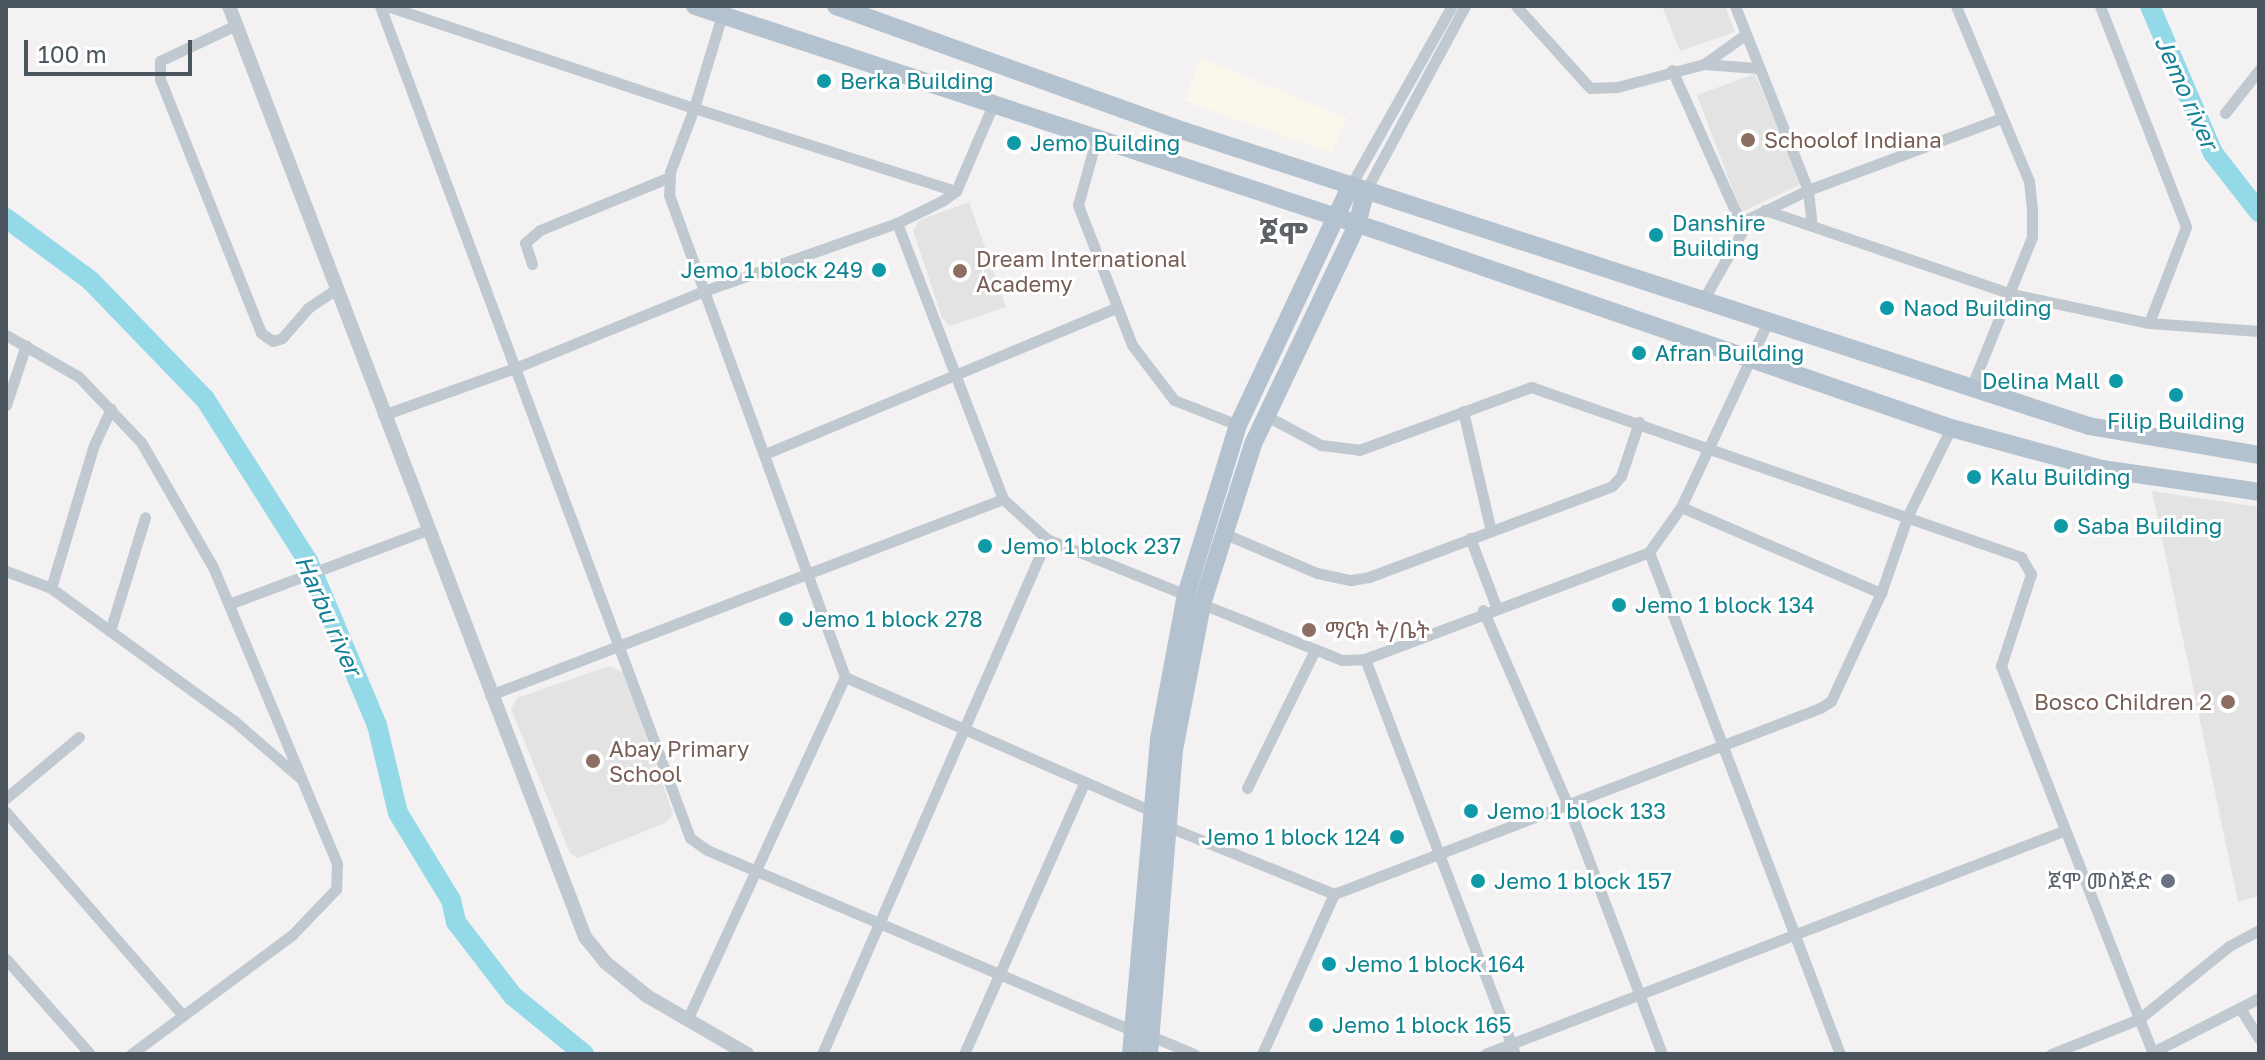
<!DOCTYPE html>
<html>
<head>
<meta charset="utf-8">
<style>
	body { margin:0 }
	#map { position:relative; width:2265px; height:1060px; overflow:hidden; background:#f3f1f2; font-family:"Golos Text","Noto Sans Ethiopic",sans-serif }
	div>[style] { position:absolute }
	.commercial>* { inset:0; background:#fcf7ed }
	.education>* { inset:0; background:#e4e3e3 }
	.river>* { height:20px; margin:-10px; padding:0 10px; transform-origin:10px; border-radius:10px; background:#94d9e7 }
	.minor>* { height:11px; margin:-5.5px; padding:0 5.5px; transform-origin:5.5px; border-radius:5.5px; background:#c0c9cf }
	.tertiary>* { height:14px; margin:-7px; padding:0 7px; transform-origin:7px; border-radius:7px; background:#c0c9cf }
	.primary>* { height:18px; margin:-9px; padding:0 9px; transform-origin:9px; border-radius:9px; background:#b3c2ce }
	.dots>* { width:22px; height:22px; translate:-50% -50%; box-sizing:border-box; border:4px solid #fff; border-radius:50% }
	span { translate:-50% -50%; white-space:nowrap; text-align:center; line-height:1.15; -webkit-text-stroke:6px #fff; paint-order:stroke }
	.culture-label { font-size:22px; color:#0d838f }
	.left { translate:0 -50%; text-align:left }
	.right { translate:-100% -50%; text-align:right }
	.education-label { font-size:22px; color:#785e54 }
	.worship-label { font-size:22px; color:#5b616d }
	.water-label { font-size:24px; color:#158196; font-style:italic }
	.district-label { font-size:30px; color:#5e6266; font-weight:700 }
	.frame { position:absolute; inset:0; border:8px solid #4a555e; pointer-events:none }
	.scale { position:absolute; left:24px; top:40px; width:168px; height:36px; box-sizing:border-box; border:4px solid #4a555e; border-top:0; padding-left:10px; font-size:24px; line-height:28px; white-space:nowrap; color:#4a555e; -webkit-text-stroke:6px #fff; paint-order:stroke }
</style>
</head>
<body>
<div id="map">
	<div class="commercial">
		<i style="clip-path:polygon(1201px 58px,1347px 118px,1332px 153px,1184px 101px)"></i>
	</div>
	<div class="education">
		<i style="clip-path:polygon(1662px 6px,1725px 6px,1735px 32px,1680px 51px)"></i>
		<i style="clip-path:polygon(1755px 74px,1801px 184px,1741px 212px,1697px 95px)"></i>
		<i style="clip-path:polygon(969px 202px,1006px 307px,950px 326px,942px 318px,913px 230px,920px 220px)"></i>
		<i style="clip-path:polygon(2152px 491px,2259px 507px,2259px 896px,2238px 902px)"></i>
		<i style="clip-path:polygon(609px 666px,624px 673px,673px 814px,665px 823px,578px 858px,570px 853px,511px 709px,517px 698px)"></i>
	</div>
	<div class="river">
		<i style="left:2150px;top:6px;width:160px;rotate:66.8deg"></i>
		<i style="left:2213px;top:153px;width:75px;rotate:52.1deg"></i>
		<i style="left:6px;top:218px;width:106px;rotate:36.5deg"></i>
		<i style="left:91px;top:281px;width:164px;rotate:46deg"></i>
		<i style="left:205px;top:399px;width:192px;rotate:57.6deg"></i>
		<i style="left:308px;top:561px;width:178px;rotate:67.2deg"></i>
		<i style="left:377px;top:725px;width:90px;rotate:76.6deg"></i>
		<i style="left:398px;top:813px;width:102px;rotate:58.7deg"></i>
		<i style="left:451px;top:900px;width:23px;rotate:77deg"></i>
		<i style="left:456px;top:922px;width:93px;rotate:52.4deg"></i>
		<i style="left:513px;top:996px;width:92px;rotate:39.2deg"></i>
	</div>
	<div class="minor">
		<i style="left:380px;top:6px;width:888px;rotate:69.56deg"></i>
		<i style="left:690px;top:838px;width:21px;rotate:35deg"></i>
		<i style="left:707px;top:850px;width:463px;rotate:23deg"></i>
		<i style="left:387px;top:6px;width:324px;rotate:18.4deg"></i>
		<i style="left:694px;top:108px;width:68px;rotate:110.6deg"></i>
		<i style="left:670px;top:172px;width:23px;rotate:92deg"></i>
		<i style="left:669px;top:195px;width:513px;rotate:69.94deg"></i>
		<i style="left:845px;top:677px;width:334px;rotate:23.6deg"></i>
		<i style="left:1516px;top:6px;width:110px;rotate:47.9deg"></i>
		<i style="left:1590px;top:88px;width:27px;rotate:-2deg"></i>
		<i style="left:1617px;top:87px;width:90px;rotate:-14.8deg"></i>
		<i style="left:1704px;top:64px;width:53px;rotate:4.3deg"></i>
		<i style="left:1735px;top:6px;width:198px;rotate:68.4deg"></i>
		<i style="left:1808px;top:190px;width:36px;rotate:84deg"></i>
		<i style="left:1956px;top:6px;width:190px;rotate:67.4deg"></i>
		<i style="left:2029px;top:181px;width:28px;rotate:84deg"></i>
		<i style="left:2032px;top:209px;width:28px;rotate:90deg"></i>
		<i style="left:2032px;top:237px;width:163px;rotate:112deg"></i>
		<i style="left:2100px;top:6px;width:237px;rotate:68.7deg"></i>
		<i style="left:2186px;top:227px;width:103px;rotate:111.1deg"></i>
		<i style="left:722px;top:15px;width:97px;rotate:106.8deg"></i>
		<i style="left:694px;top:108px;width:275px;rotate:17.6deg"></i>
		<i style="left:236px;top:25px;width:84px;rotate:154.7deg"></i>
		<i style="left:160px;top:61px;width:18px;rotate:90deg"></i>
		<i style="left:160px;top:79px;width:273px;rotate:68.3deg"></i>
		<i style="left:261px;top:333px;width:14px;rotate:34deg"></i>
		<i style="left:273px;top:341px;width:9px;rotate:-18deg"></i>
		<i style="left:282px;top:338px;width:40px;rotate:-49deg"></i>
		<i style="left:308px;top:308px;width:34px;rotate:-34deg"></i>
		<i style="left:1704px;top:64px;width:50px;rotate:-35.3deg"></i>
		<i style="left:1672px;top:70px;width:174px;rotate:65.9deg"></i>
		<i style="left:2225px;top:113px;width:55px;rotate:-51.7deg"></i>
		<i style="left:1096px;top:140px;width:67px;rotate:105.5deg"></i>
		<i style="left:1078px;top:205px;width:150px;rotate:68.9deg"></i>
		<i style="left:1132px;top:345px;width:69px;rotate:52.6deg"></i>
		<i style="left:1174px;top:400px;width:69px;rotate:21.3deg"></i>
		<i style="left:1351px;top:185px;width:206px;rotate:-60.6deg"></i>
		<i style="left:1366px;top:190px;width:209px;rotate:-61.7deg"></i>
		<i style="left:1765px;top:210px;width:261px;rotate:18.8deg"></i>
		<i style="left:2012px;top:294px;width:140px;rotate:12deg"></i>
		<i style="left:2149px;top:323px;width:110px;rotate:4.2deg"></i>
		<i style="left:897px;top:223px;width:296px;rotate:69deg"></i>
		<i style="left:1003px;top:499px;width:59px;rotate:42.3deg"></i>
		<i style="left:1047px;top:539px;width:150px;rotate:21.9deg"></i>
		<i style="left:532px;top:264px;width:22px;rotate:-108deg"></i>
		<i style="left:525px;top:243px;width:20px;rotate:-41deg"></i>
		<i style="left:540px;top:230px;width:140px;rotate:-22.2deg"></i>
		<i style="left:1703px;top:300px;width:95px;rotate:-60.2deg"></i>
		<i style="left:1750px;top:218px;width:64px;rotate:-25.8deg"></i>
		<i style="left:1808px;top:190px;width:207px;rotate:-20.4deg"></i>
		<i style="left:6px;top:335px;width:84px;rotate:29.9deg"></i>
		<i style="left:79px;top:377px;width:90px;rotate:46.4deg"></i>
		<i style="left:141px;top:442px;width:144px;rotate:60.1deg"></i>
		<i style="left:213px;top:567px;width:322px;rotate:67.3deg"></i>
		<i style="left:337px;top:864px;width:25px;rotate:92deg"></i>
		<i style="left:336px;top:889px;width:64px;rotate:133.7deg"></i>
		<i style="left:292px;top:935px;width:200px;rotate:143.5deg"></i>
		<i style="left:6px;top:405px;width:63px;rotate:-71.6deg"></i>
		<i style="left:1463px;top:411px;width:123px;rotate:76.9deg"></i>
		<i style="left:383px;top:415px;width:140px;rotate:-19.6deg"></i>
		<i style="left:515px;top:368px;width:201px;rotate:-22.2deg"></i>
		<i style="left:701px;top:292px;width:208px;rotate:-19.4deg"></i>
		<i style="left:897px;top:223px;width:50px;rotate:-26.1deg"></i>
		<i style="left:942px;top:201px;width:17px;rotate:-36deg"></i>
		<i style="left:956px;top:191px;width:91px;rotate:-66.8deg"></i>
		<i style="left:1265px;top:415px;width:64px;rotate:28.2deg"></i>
		<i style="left:1321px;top:445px;width:38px;rotate:7deg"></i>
		<i style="left:1359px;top:450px;width:183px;rotate:-20.1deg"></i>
		<i style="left:1531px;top:387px;width:519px;rotate:19.13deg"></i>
		<i style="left:2021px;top:557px;width:20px;rotate:60deg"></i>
		<i style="left:2031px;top:574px;width:97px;rotate:108.1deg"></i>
		<i style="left:2001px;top:666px;width:417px;rotate:68.6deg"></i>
		<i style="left:765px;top:454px;width:379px;rotate:-22.6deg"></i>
		<i style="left:1681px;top:507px;width:218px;rotate:23.3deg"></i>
		<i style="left:1223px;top:533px;width:102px;rotate:23.1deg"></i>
		<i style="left:1317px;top:573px;width:35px;rotate:12deg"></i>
		<i style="left:1351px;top:580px;width:18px;rotate:-9deg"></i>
		<i style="left:1369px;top:577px;width:259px;rotate:-20.5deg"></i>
		<i style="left:1612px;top:486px;width:13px;rotate:-48deg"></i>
		<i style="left:1621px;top:476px;width:57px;rotate:-71.6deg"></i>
		<i style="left:1470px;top:538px;width:73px;rotate:69.1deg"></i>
		<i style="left:1649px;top:552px;width:537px;rotate:69.17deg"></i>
		<i style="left:6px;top:571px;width:48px;rotate:20.7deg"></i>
		<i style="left:51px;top:588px;width:225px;rotate:36deg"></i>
		<i style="left:233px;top:720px;width:87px;rotate:40.8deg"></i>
		<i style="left:51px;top:588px;width:149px;rotate:-73.3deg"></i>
		<i style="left:94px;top:445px;width:40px;rotate:-65deg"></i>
		<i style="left:229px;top:604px;width:211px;rotate:-20.5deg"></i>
		<i style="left:1202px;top:604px;width:151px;rotate:21.8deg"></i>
		<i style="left:1342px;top:660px;width:23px;rotate:-2deg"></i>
		<i style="left:1365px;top:659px;width:303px;rotate:-20.6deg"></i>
		<i style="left:1649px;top:552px;width:55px;rotate:-54.6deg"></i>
		<i style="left:1681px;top:507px;width:205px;rotate:-64.9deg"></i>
		<i style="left:1483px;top:610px;width:216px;rotate:66.5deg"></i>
		<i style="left:1569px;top:808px;width:263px;rotate:69.3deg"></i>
		<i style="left:110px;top:631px;width:119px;rotate:-72.9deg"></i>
		<i style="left:1365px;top:659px;width:423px;rotate:69.2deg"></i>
		<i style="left:490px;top:695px;width:549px;rotate:-20.91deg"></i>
		<i style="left:1247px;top:788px;width:154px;rotate:-63.8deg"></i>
		<i style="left:6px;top:798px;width:95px;rotate:-39.9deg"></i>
		<i style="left:6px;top:812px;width:267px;rotate:49deg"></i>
		<i style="left:1169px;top:827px;width:178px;rotate:22.1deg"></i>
		<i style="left:1334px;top:894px;width:520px;rotate:-20.94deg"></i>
		<i style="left:1820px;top:708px;width:13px;rotate:-32deg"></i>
		<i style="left:1831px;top:701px;width:119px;rotate:-65.2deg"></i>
		<i style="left:1881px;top:593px;width:83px;rotate:-70.9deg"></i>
		<i style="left:1908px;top:515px;width:97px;rotate:-63.7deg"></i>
		<i style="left:6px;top:959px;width:127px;rotate:48.5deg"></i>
		<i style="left:2240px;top:1008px;width:36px;rotate:58deg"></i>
		<i style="left:688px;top:1018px;width:375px;rotate:-65.3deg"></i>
		<i style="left:1151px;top:1036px;width:47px;rotate:22.7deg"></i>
		<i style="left:2153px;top:1052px;width:119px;rotate:-27deg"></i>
		<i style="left:822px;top:1054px;width:562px;rotate:-66.4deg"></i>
		<i style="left:964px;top:1054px;width:294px;rotate:-66.1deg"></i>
		<i style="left:1262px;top:1054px;width:175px;rotate:-65.8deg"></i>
		<i style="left:1485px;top:1054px;width:620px;rotate:-21.1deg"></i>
		<i style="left:2051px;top:1054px;width:95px;rotate:-21.7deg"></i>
		<i style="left:2139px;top:1019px;width:116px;rotate:-39deg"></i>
		<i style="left:2229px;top:946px;width:34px;rotate:-28deg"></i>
	</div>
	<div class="tertiary">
		<i style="left:229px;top:6px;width:997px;rotate:69.07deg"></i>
		<i style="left:585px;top:937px;width:32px;rotate:51deg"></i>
		<i style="left:605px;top:962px;width:54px;rotate:39deg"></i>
		<i style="left:647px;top:996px;width:116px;rotate:30.1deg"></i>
	</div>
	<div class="primary">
		<i style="left:695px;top:6px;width:720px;rotate:18.21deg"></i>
		<i style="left:1379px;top:231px;width:605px;rotate:19deg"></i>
		<i style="left:1951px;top:428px;width:156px;rotate:15.2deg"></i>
		<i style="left:2102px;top:469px;width:159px;rotate:8.3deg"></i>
		<i style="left:836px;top:6px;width:370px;rotate:19.8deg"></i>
		<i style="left:1184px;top:131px;width:952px;rotate:18.05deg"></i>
		<i style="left:2089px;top:426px;width:172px;rotate:9.7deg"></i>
		<i style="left:1131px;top:1054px;width:316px;rotate:-84.9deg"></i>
		<i style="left:1159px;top:739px;width:147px;rotate:-79.4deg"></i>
		<i style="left:1186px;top:595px;width:178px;rotate:-73deg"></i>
		<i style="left:1238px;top:425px;width:265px;rotate:-64.8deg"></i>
		<i style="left:1149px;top:1054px;width:305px;rotate:-85.3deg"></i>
		<i style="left:1174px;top:750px;width:149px;rotate:-79.1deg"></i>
		<i style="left:1202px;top:604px;width:168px;rotate:-72.3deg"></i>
		<i style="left:1253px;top:444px;width:242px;rotate:-64.6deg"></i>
		<i style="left:1357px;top:225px;width:36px;rotate:-76deg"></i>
	</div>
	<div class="dots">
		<i style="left:824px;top:81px;background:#0f9aa8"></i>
		<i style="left:1748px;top:140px;background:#8d6e63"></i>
		<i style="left:1014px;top:143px;background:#0f9aa8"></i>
		<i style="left:1656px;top:235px;background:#0f9aa8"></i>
		<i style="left:879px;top:270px;background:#0f9aa8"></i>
		<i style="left:960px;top:271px;background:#8d6e63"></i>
		<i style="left:1887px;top:308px;background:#0f9aa8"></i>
		<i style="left:1639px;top:353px;background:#0f9aa8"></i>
		<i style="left:2116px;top:381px;background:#0f9aa8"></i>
		<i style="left:2176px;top:395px;background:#0f9aa8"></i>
		<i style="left:1974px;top:477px;background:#0f9aa8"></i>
		<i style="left:2061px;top:526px;background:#0f9aa8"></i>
		<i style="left:985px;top:546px;background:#0f9aa8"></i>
		<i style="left:1619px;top:605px;background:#0f9aa8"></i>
		<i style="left:786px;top:619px;background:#0f9aa8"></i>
		<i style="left:1309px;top:630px;background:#8d6e63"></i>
		<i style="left:2228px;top:702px;background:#8d6e63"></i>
		<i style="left:593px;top:761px;background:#8d6e63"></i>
		<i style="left:1471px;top:811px;background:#0f9aa8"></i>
		<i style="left:1397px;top:837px;background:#0f9aa8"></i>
		<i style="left:1478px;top:881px;background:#0f9aa8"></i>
		<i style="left:2168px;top:881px;background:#6b7280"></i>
		<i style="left:1329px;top:964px;background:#0f9aa8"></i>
		<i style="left:1316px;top:1025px;background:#0f9aa8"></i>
	</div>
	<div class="culture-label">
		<span class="left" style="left:840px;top:81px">Berka Building</span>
		<span class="left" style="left:1030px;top:143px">Jemo Building</span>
		<span class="left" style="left:1672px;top:235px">Danshire<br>Building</span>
		<span class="right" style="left:863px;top:270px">Jemo 1 block 249</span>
		<span class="left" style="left:1903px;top:308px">Naod Building</span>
		<span class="left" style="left:1655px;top:353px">Afran Building</span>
		<span class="right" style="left:2100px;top:381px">Delina Mall</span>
		<span style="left:2176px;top:421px">Filip Building</span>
		<span class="left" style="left:1990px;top:477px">Kalu Building</span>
		<span class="left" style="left:2077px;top:526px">Saba Building</span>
		<span class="left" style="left:1001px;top:546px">Jemo 1 block 237</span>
		<span class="left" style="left:1635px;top:605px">Jemo 1 block 134</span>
		<span class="left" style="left:802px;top:619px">Jemo 1 block 278</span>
		<span class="left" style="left:1487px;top:811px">Jemo 1 block 133</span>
		<span class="right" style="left:1381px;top:837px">Jemo 1 block 124</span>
		<span class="left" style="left:1494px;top:881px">Jemo 1 block 157</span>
		<span class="left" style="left:1345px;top:964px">Jemo 1 block 164</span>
		<span class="left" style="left:1332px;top:1025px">Jemo 1 block 165</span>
	</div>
	<div class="education-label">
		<span class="left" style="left:1764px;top:140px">Schoolof Indiana</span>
		<span class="left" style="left:976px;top:271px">Dream International<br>Academy</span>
		<span class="left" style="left:1325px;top:630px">ማርክ ት/ቤት</span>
		<span class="right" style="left:2212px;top:702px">Bosco Children 2</span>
		<span class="left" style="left:609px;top:761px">Abay Primary<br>School</span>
	</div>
	<div class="worship-label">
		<span class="right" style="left:2152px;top:881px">ጀሞ መስጅድ</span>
	</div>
	<div class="water-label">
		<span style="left:2187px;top:92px;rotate:66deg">Jemo river</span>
		<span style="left:329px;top:615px;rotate:66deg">Harbu river</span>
	</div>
	<div class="district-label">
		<span style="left:1284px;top:233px">ጀሞ</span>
	</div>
	<div class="frame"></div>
	<div class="scale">100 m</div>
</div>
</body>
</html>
